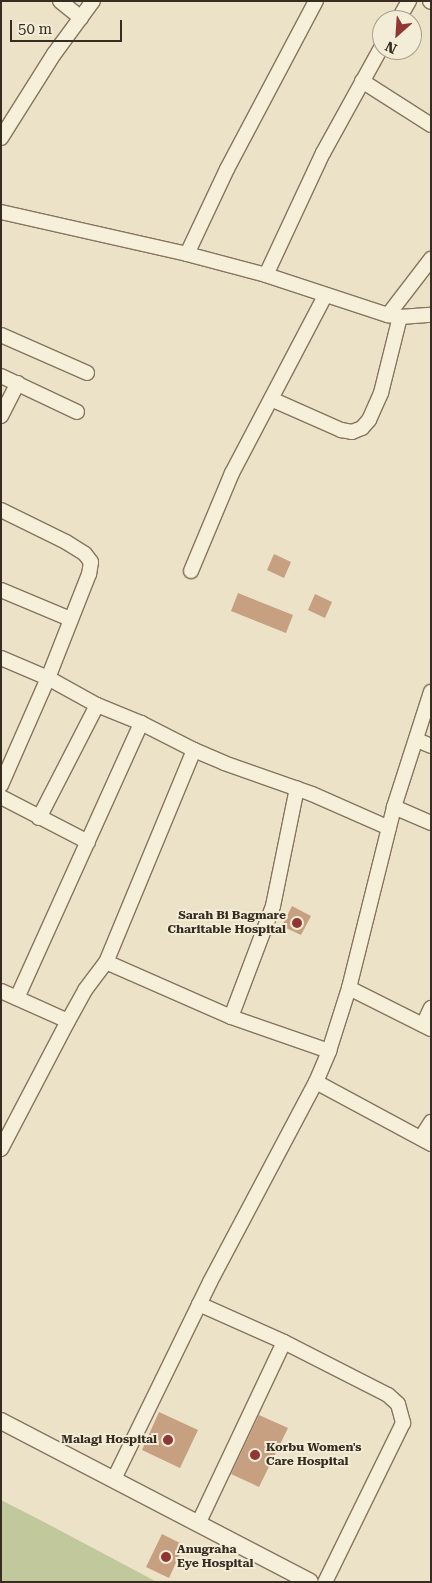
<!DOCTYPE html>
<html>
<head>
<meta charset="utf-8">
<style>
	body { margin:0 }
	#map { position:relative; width:432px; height:1583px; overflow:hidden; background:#ebe2c7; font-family:"Roboto Serif",serif }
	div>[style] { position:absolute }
	.green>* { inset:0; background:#c1c99c }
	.building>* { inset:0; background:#c6a080 }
	.roads { filter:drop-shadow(1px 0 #86755e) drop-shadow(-1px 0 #86755e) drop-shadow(0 1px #86755e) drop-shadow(0 -1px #86755e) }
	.minor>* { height:14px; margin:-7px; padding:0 7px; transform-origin:7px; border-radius:7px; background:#f6efda }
	.tertiary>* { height:16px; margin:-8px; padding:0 8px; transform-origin:8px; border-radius:8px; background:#f6efda }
	.dots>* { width:14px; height:14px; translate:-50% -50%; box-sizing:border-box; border:2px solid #f3ecd6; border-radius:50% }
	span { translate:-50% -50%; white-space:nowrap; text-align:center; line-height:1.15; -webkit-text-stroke:4px #f3ecd6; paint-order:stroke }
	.poi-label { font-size:12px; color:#372c20; font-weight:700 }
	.right { translate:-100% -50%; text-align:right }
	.left { translate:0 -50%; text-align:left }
	.frame { position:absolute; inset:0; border:2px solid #372c20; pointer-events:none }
	.north { position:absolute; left:372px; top:10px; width:50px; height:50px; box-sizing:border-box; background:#f3ecd6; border:1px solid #a89f8d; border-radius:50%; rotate:206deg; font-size:14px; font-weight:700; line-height:20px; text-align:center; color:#372c20 }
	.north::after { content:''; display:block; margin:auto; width:18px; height:22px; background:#903633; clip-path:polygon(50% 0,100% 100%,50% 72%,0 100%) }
	.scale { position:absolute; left:10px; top:20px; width:112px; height:22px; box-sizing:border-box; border:2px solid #372c20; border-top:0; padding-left:6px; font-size:15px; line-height:18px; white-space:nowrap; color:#372c20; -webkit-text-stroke:4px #f3ecd6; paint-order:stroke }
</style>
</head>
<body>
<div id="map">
	<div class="green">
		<i style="clip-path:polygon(1px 1500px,44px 1522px,157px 1582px,1px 1582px)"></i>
	</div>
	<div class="building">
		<i style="clip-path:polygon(274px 554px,291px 562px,284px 578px,267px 570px)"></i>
		<i style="clip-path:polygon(238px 593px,293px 615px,286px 633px,231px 611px)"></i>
		<i style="clip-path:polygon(315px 594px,332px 602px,325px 618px,308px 610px)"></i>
		<i style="clip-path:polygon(292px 906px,311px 916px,301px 935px,282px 926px)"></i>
		<i style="clip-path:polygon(159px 1412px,198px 1430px,180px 1468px,142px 1450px)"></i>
		<i style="clip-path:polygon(259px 1415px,288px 1428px,259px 1487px,231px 1474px)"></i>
		<i style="clip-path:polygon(162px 1534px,184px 1545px,169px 1578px,146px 1567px)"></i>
	</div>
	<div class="roads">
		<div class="minor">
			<i style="left:60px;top:1px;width:27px;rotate:39deg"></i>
			<i style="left:430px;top:1px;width:1px;rotate:45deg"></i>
			<i style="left:398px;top:20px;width:22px;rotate:-60deg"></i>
			<i style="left:362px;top:81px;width:82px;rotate:32.5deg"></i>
			<i style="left:1px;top:138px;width:99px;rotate:-57.8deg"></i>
			<i style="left:54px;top:54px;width:66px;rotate:-53.7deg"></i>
			<i style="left:1px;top:212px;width:191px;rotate:12.7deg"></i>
			<i style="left:187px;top:254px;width:82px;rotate:14.9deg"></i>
			<i style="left:266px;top:275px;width:128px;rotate:18.2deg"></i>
			<i style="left:388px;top:315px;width:12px;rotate:9deg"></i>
			<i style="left:400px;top:317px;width:31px;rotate:-4deg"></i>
			<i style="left:187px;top:254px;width:94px;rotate:-64.8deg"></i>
			<i style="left:227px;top:169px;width:190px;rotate:-62.1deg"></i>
			<i style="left:266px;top:275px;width:135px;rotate:-65deg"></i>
			<i style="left:323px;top:153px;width:122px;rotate:-61.1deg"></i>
			<i style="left:388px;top:315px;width:71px;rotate:-52.5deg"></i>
			<i style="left:1px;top:335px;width:94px;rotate:23.8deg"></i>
			<i style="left:1px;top:376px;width:84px;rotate:25.3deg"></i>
			<i style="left:271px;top:399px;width:77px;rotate:23.9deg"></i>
			<i style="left:341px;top:430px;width:11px;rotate:10deg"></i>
			<i style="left:352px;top:432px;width:11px;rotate:-22deg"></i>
			<i style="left:362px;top:428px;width:11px;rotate:-49deg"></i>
			<i style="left:369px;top:420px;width:30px;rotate:-66deg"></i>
			<i style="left:381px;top:393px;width:78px;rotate:-76deg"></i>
			<i style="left:1px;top:416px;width:37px;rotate:-63deg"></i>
			<i style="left:1px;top:510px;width:72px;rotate:26.2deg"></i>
			<i style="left:66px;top:542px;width:22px;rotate:32deg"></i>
			<i style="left:85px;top:554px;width:10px;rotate:53deg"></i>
			<i style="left:91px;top:562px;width:12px;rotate:99deg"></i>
			<i style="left:89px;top:574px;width:112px;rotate:111.5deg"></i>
			<i style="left:48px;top:678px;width:117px;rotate:113.7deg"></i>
			<i style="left:191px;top:571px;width:106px;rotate:-67.3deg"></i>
			<i style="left:232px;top:473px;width:200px;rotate:-62.3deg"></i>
			<i style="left:1px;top:590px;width:75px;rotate:22.8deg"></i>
			<i style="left:1px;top:658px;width:51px;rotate:23.1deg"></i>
			<i style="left:48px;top:678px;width:56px;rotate:28.9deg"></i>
			<i style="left:97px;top:705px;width:48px;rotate:22.2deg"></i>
			<i style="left:141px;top:723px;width:59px;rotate:27deg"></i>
			<i style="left:194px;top:750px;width:33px;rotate:23deg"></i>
			<i style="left:224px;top:763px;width:93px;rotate:19.4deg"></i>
			<i style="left:312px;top:794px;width:84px;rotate:23.8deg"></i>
			<i style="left:417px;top:740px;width:15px;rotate:23deg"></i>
			<i style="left:194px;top:750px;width:230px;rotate:112.5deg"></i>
			<i style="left:106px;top:962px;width:137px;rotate:23.7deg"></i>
			<i style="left:231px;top:1017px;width:104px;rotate:19.1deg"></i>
			<i style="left:1px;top:797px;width:98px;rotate:27.3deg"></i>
			<i style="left:394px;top:807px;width:40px;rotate:23.4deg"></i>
			<i style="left:39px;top:818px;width:127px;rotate:-62.8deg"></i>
			<i style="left:349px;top:988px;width:92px;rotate:26.6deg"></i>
			<i style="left:1px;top:991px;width:73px;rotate:24.1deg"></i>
			<i style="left:17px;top:998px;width:302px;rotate:-65.7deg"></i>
			<i style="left:231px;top:1017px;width:119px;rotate:-69.3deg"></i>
			<i style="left:273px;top:906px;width:120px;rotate:-78.5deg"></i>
			<i style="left:423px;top:1025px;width:19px;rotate:-65deg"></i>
			<i style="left:316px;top:1082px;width:131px;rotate:28.3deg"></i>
			<i style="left:421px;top:1138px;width:19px;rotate:-58deg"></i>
			<i style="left:1px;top:1149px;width:144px;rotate:-62.4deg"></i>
			<i style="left:68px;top:1021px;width:35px;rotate:-61deg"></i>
			<i style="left:85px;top:990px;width:35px;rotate:-53deg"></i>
			<i style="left:199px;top:1304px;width:93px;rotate:24.1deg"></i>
			<i style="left:284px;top:1342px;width:117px;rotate:27deg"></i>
			<i style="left:388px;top:1395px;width:13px;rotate:42deg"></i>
			<i style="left:398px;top:1404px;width:20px;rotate:75deg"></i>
			<i style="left:403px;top:1423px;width:177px;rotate:116.1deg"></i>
			<i style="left:114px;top:1479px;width:219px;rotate:-64deg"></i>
			<i style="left:210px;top:1282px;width:226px;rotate:-62.1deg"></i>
			<i style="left:316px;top:1082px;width:34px;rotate:-67deg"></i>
			<i style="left:329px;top:1051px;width:66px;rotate:-72.4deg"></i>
			<i style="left:349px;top:988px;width:187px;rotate:-76deg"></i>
			<i style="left:394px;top:807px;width:121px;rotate:-72.2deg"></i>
			<i style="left:198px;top:1524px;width:201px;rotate:-64.7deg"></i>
		</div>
		<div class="tertiary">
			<i style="left:1px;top:1421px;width:348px;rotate:27.5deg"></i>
		</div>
	</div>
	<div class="dots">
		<i style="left:297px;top:923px;background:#903633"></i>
		<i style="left:168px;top:1440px;background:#903633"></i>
		<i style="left:255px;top:1455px;background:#903633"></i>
		<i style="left:166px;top:1557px;background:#903633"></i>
	</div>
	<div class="poi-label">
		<span class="right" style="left:286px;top:923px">Sarah Bi Bagmare<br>Charitable Hospital</span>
		<span class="right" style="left:157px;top:1440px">Malagi Hospital</span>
		<span class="left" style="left:266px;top:1455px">Korbu Women's<br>Care Hospital</span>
		<span class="left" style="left:177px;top:1557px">Anugraha<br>Eye Hospital</span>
	</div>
	<div class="frame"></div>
	<div class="north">N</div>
	<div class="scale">50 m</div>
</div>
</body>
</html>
